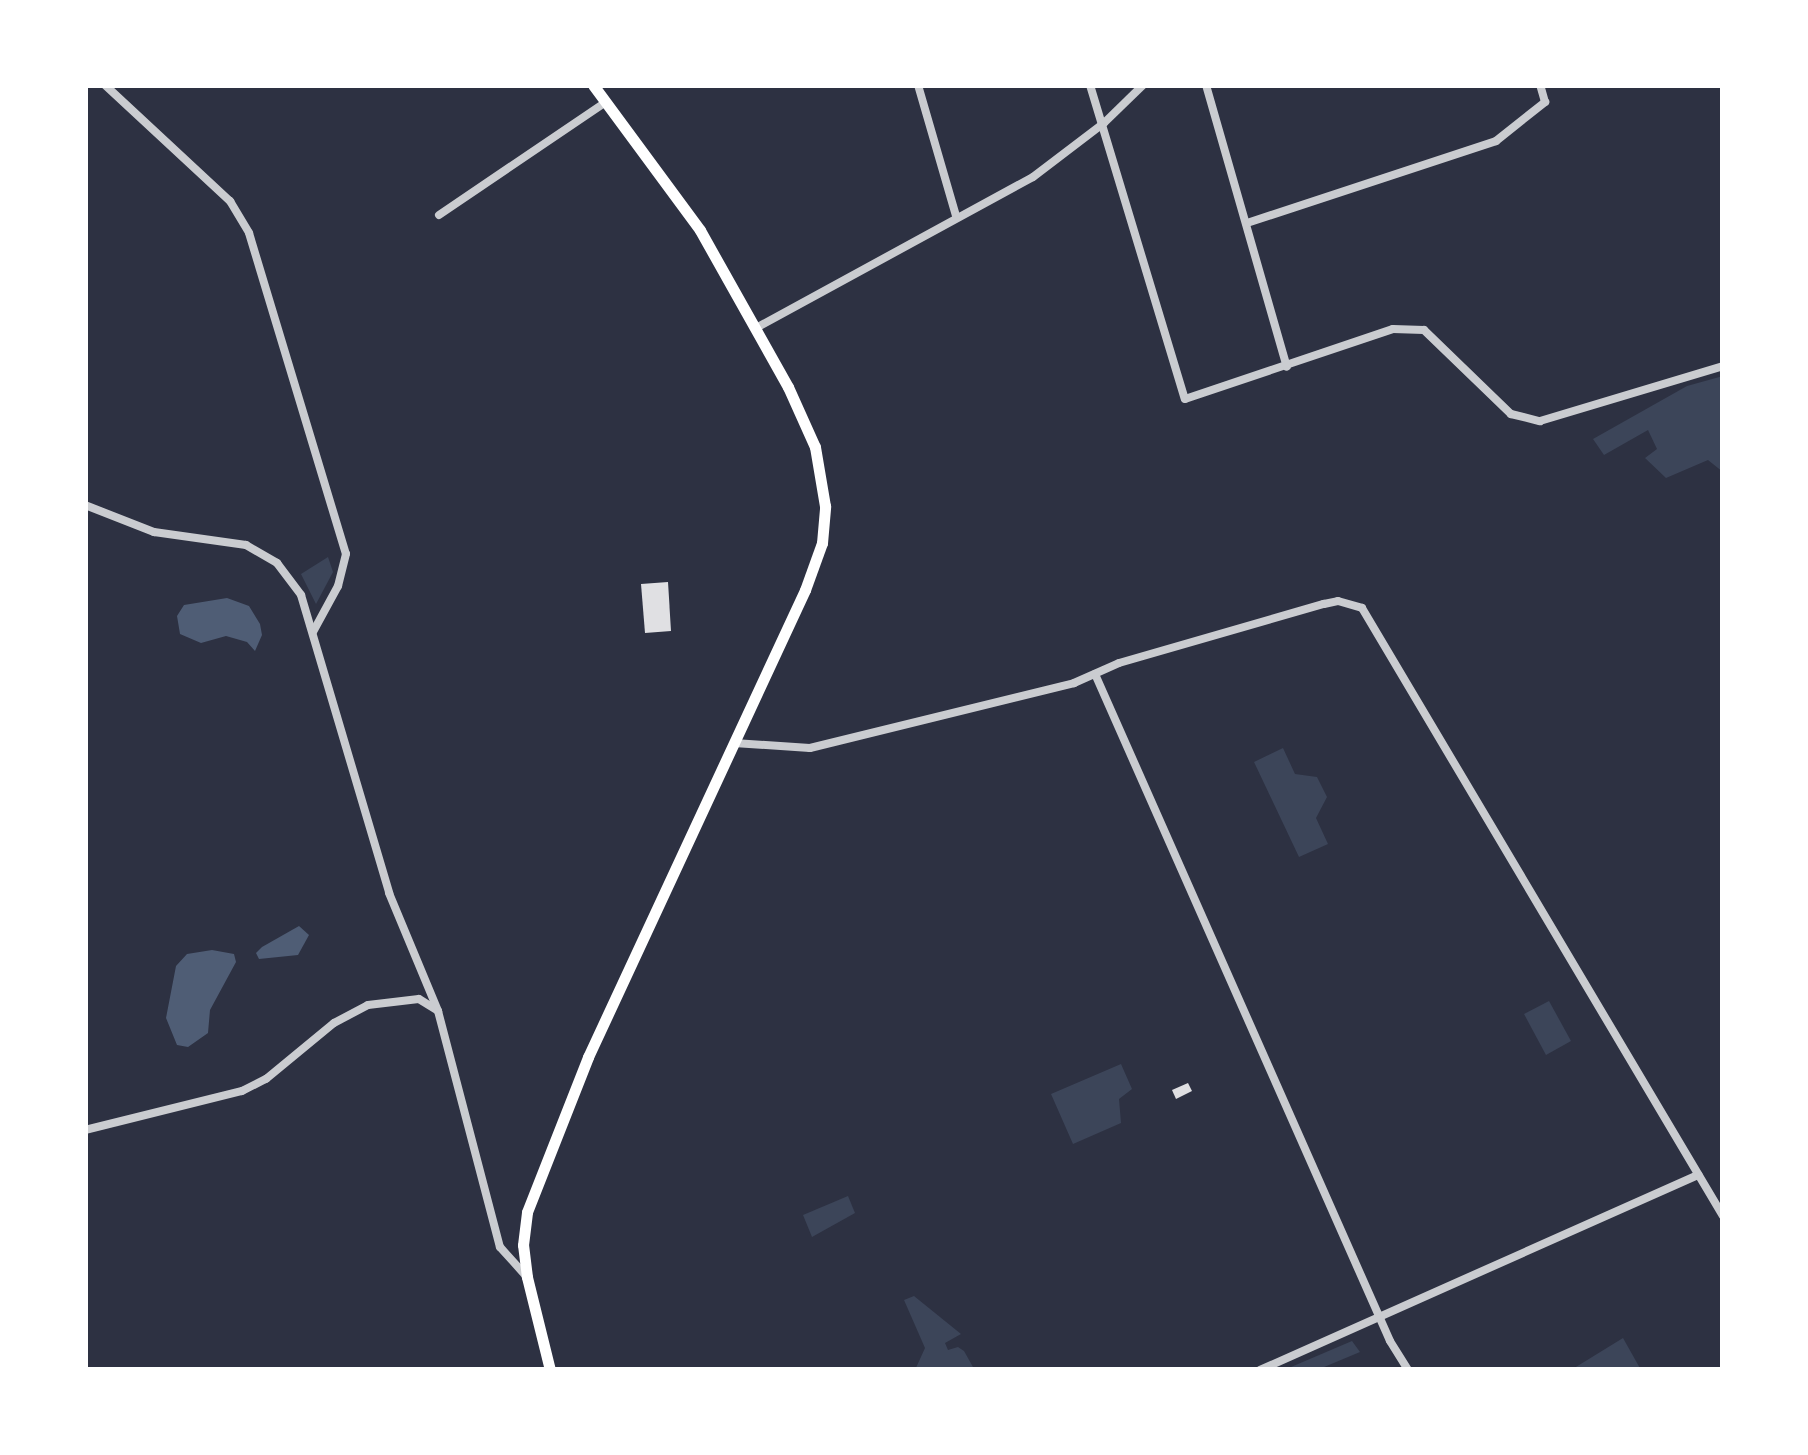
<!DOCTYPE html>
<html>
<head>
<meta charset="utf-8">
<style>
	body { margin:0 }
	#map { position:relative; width:1808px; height:1455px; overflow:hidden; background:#2d3142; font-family:"Noto Sans",sans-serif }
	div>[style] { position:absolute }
	.green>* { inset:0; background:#3c4559 }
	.water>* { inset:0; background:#4f5d75 }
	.building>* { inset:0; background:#e0e0e3 }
	.minor>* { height:8px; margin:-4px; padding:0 4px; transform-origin:4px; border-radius:4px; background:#caccd0 }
	.secondary>* { height:11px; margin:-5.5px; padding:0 5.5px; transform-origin:5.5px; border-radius:5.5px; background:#fff }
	span { translate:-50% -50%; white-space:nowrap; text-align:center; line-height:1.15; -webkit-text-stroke:9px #fff; paint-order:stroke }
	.frame { position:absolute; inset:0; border:88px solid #fff; pointer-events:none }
</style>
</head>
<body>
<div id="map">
	<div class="green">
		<i style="clip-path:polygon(1723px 376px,1723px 472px,1708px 460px,1666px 478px,1645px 458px,1657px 449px,1648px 430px,1604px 455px,1593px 439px,1687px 386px)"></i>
		<i style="clip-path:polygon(328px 557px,333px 572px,316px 604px,301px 574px)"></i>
		<i style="clip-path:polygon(1283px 748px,1295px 774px,1317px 777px,1327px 797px,1316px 818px,1328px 844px,1299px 857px,1254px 762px)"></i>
		<i style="clip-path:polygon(1549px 1001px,1571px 1041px,1546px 1055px,1524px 1014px)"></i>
		<i style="clip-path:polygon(1121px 1064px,1132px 1089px,1119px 1099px,1121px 1123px,1073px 1144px,1051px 1094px)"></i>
		<i style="clip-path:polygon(848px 1196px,855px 1213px,812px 1237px,803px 1215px)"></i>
		<i style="clip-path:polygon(914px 1296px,961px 1334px,945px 1343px,948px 1350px,958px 1347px,964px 1351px,973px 1367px,915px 1370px,925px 1348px,904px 1300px)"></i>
		<i style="clip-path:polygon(1623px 1338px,1641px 1370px,1571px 1370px)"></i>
		<i style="clip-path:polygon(1352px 1341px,1360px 1352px,1317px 1370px,1284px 1370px)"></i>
	</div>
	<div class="water">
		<i style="clip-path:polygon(227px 598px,249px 606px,260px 624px,262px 635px,255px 651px,247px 642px,226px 636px,201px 643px,180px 634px,177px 616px,184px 605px)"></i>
		<i style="clip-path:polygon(299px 926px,309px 935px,298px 955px,259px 959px,256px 953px,262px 947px)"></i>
		<i style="clip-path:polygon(212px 950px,234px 954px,236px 962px,210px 1010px,208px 1033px,188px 1047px,177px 1045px,166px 1018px,176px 966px,187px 954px)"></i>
	</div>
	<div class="building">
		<i style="clip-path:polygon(668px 582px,671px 631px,645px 633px,641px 584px)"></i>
		<i style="clip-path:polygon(1188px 1083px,1192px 1091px,1176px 1099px,1172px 1090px)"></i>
	</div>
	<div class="minor">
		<i style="left:105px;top:85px;width:171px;rotate:42.9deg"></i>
		<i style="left:230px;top:201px;width:37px;rotate:59deg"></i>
		<i style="left:249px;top:233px;width:335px;rotate:73.2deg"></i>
		<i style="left:346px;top:554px;width:33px;rotate:104deg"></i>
		<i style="left:338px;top:586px;width:52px;rotate:118.5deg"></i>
		<i style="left:918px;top:85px;width:136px;rotate:73.8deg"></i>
		<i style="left:1090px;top:85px;width:328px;rotate:73.2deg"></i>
		<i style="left:1185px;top:399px;width:219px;rotate:-18.6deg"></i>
		<i style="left:1393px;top:329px;width:31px;rotate:2deg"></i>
		<i style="left:1424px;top:330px;width:121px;rotate:44deg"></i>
		<i style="left:1511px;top:414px;width:30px;rotate:14deg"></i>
		<i style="left:1540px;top:421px;width:191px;rotate:-16.7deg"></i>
		<i style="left:1206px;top:85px;width:293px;rotate:74deg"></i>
		<i style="left:439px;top:215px;width:202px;rotate:-34.1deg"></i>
		<i style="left:1247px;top:223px;width:262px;rotate:-18.2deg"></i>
		<i style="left:1496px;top:141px;width:63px;rotate:-38.5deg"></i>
		<i style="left:1545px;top:102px;width:18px;rotate:-106deg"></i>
		<i style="left:756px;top:328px;width:315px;rotate:-28.6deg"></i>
		<i style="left:1033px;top:177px;width:89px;rotate:-37.3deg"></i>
		<i style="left:1104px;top:123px;width:54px;rotate:-44.3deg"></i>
		<i style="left:85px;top:505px;width:74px;rotate:21.4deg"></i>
		<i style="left:154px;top:532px;width:93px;rotate:8deg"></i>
		<i style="left:246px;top:545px;width:36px;rotate:30deg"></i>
		<i style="left:277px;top:563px;width:40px;rotate:53deg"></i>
		<i style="left:301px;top:595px;width:311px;rotate:73.5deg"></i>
		<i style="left:389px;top:893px;width:128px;rotate:67.4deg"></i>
		<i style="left:1095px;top:674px;width:729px;rotate:66.14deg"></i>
		<i style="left:1390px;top:1341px;width:34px;rotate:58deg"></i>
		<i style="left:734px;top:743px;width:76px;rotate:3.8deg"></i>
		<i style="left:810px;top:748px;width:272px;rotate:-13.8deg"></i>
		<i style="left:1074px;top:683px;width:49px;rotate:-24deg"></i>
		<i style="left:1119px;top:663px;width:213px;rotate:-16.1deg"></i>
		<i style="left:1324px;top:604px;width:14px;rotate:-12deg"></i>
		<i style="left:1338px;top:601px;width:25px;rotate:16deg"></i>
		<i style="left:1362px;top:608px;width:707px;rotate:59.3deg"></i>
		<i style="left:85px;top:1130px;width:162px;rotate:-14deg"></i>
		<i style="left:242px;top:1091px;width:27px;rotate:-27deg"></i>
		<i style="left:266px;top:1079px;width:88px;rotate:-39.5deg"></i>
		<i style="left:334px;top:1023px;width:38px;rotate:-28deg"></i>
		<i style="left:368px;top:1005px;width:51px;rotate:-6.7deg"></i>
		<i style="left:419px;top:999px;width:22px;rotate:32deg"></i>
		<i style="left:438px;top:1011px;width:244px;rotate:75.3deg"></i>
		<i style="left:500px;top:1247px;width:38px;rotate:48deg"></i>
		<i style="left:1260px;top:1370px;width:480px;rotate:-24deg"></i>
	</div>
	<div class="secondary">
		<i style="left:550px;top:1370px;width:96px;rotate:-103.9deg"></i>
		<i style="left:527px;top:1277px;width:32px;rotate:-97deg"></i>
		<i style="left:523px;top:1245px;width:33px;rotate:-83deg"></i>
		<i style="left:527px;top:1212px;width:167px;rotate:-68.5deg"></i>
		<i style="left:588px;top:1057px;width:515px;rotate:-65.08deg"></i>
		<i style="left:805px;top:590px;width:50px;rotate:-70.1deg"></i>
		<i style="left:822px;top:543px;width:37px;rotate:-85deg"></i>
		<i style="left:825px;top:506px;width:60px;rotate:-99.6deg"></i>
		<i style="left:815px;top:447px;width:66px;rotate:-114.2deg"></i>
		<i style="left:788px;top:387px;width:180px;rotate:-119.3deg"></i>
		<i style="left:700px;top:230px;width:180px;rotate:-126.4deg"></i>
	</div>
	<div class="frame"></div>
</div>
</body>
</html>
